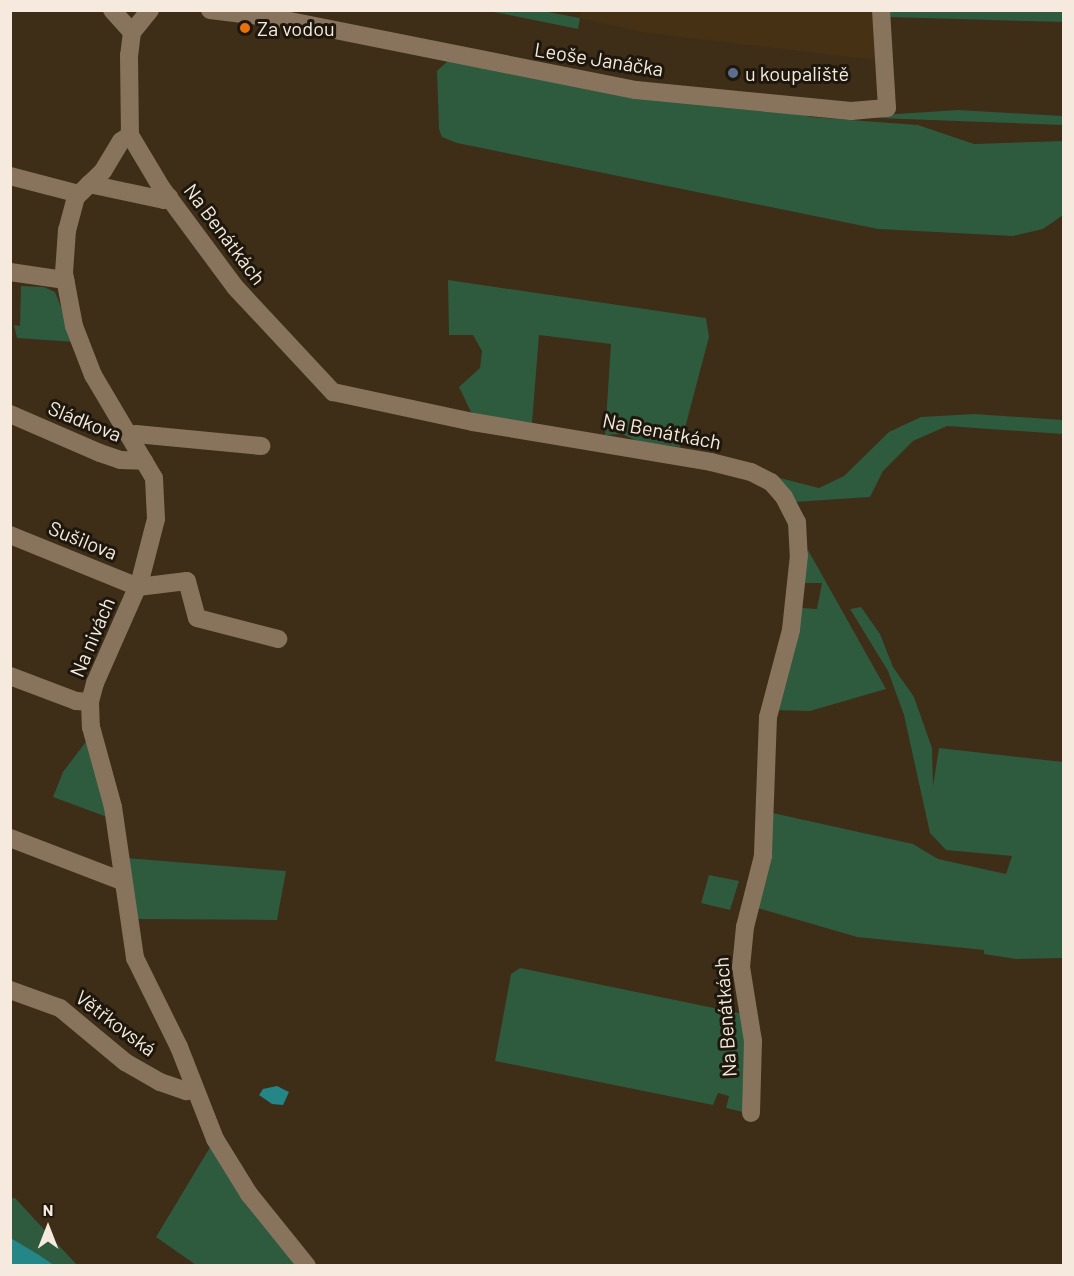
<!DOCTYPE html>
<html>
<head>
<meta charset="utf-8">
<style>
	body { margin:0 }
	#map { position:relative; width:1074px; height:1276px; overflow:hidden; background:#3e2d17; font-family:Barlow,sans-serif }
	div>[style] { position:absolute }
	.built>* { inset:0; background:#463114 }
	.green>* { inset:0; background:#2e5a3e }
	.water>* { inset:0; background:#248686 }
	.minor>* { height:18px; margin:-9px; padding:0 9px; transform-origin:9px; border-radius:9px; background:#88745d }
	.dots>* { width:16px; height:16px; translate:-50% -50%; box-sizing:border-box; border:3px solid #1e170d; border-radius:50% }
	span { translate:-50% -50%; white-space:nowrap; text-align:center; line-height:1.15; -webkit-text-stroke:6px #1e170d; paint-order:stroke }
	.poi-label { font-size:20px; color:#f5eadd }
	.left { translate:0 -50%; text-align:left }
	.street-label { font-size:20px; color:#f5eadd }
	.frame { position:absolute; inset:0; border:12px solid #f5eadd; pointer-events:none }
	.north { position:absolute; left:18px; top:1198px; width:60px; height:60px; -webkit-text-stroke:4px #1e170d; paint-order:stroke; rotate:0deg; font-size:16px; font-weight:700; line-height:24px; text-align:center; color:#f5eadd }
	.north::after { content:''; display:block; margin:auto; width:21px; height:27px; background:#f5eadd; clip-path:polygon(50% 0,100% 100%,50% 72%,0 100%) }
</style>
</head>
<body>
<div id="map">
	<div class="built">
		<i style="clip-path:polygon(581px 10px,877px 11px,876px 60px,641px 32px,580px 18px)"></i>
	</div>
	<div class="green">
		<i style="clip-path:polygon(489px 11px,543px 11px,580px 18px,578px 29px)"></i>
		<i style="clip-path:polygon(888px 11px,1063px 11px,1063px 22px,889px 17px)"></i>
		<i style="clip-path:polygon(450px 59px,790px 111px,810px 117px,918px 125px,974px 144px,1063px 141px,1063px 215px,1043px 229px,1013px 236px,878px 229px,457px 143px,442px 137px,439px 129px,437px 71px)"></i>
		<i style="clip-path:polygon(958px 110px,1063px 116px,1064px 125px,850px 117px)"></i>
		<i style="clip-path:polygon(448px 280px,706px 318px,709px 337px,680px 447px,637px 441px,622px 434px,605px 435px,611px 344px,539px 335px,532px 423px,472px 414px,459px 387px,480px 368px,482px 351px,473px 335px,449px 335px)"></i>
		<i style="clip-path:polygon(21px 286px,44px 287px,55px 292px,75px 342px,17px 338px,14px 325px,20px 326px)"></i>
		<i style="clip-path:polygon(974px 414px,1063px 420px,1063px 434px,947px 426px,913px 441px,883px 471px,870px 497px,794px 502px,776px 477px,819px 488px,844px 476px,889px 432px,921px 417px)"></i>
		<i style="clip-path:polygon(evenodd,808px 550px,886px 689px,810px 711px,774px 710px,808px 550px,803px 583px,822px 583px,817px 609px,802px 608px,803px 583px)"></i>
		<i style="clip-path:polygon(861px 607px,880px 634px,893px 667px,914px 697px,932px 748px,933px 786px,939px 748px,1063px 762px,1063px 958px,1016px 959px,984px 954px,984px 950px,857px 937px,754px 907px,768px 812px,913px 844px,938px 859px,1006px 874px,1012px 856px,946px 850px,930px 833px,904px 715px,888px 671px,850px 609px)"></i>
		<i style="clip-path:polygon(88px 739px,107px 817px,53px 797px,63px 772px)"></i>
		<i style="clip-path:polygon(126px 858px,286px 871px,277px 920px,134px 919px)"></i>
		<i style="clip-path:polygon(709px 875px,739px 881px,730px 910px,701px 903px)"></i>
		<i style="clip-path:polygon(520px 968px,743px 1014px,747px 1113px,726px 1108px,729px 1096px,718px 1093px,713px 1105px,495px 1061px,511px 974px)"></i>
		<i style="clip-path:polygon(212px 1144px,297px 1265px,196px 1265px,156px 1237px)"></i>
		<i style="clip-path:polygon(10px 1198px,15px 1198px,77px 1265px,54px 1265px,11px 1238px)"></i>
	</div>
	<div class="water">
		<i style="clip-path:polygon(277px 1086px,289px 1092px,283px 1105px,272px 1104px,259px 1095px,263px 1089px)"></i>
		<i style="clip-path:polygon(11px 1238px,39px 1255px,54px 1265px,11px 1265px)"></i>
	</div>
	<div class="minor">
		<i style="left:112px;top:10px;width:30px;rotate:48deg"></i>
		<i style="left:150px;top:10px;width:28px;rotate:129deg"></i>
		<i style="left:132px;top:32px;width:23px;rotate:97deg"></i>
		<i style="left:129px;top:55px;width:80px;rotate:89.3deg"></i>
		<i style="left:130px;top:135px;width:61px;rotate:59.2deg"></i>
		<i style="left:161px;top:187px;width:124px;rotate:53.5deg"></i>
		<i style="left:235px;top:287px;width:144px;rotate:47deg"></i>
		<i style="left:333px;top:392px;width:143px;rotate:12.1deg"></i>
		<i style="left:473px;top:422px;width:241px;rotate:9.5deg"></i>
		<i style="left:711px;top:462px;width:41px;rotate:14deg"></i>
		<i style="left:751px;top:472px;width:22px;rotate:27deg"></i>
		<i style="left:771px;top:482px;width:20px;rotate:49deg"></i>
		<i style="left:784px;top:497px;width:28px;rotate:63deg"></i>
		<i style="left:797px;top:522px;width:33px;rotate:87deg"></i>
		<i style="left:799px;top:555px;width:75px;rotate:96.1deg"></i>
		<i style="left:791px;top:630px;width:90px;rotate:104.8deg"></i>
		<i style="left:768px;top:717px;width:139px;rotate:92.1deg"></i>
		<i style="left:763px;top:856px;width:73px;rotate:104.2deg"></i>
		<i style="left:745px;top:927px;width:40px;rotate:95.7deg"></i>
		<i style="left:741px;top:967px;width:75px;rotate:80.8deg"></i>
		<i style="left:753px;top:1041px;width:72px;rotate:91.6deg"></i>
		<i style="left:210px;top:10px;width:65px;rotate:7deg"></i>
		<i style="left:275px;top:18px;width:368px;rotate:11.3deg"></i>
		<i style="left:636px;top:90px;width:216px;rotate:5.6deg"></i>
		<i style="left:851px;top:111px;width:36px;rotate:-5deg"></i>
		<i style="left:887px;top:108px;width:98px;rotate:-93.5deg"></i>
		<i style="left:130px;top:135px;width:11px;rotate:146deg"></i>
		<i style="left:121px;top:141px;width:35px;rotate:121deg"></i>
		<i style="left:103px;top:171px;width:37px;rotate:136deg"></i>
		<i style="left:76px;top:197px;width:34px;rotate:105deg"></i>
		<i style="left:67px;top:230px;width:43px;rotate:94deg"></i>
		<i style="left:64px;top:273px;width:54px;rotate:79.3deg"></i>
		<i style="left:74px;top:326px;width:53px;rotate:68.8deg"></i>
		<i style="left:93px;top:375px;width:120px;rotate:59.4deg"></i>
		<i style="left:154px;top:478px;width:41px;rotate:87.2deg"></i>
		<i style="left:156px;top:519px;width:64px;rotate:104.5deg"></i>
		<i style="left:140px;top:581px;width:111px;rotate:113.8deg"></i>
		<i style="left:95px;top:683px;width:20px;rotate:105deg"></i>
		<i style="left:90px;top:702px;width:25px;rotate:88deg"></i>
		<i style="left:91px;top:727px;width:83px;rotate:74.6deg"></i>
		<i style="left:113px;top:807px;width:153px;rotate:81.7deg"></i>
		<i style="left:135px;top:958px;width:99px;rotate:63.7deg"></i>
		<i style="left:179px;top:1047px;width:99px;rotate:68.6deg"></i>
		<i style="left:215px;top:1139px;width:65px;rotate:58.3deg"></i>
		<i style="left:249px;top:1194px;width:92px;rotate:51.1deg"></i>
		<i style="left:10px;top:176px;width:71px;rotate:14.6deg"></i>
		<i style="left:89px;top:184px;width:77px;rotate:12deg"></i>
		<i style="left:164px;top:200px;width:6px;rotate:-31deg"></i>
		<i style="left:10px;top:272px;width:56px;rotate:8.3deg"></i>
		<i style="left:10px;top:414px;width:98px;rotate:23.4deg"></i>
		<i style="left:100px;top:453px;width:21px;rotate:19deg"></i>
		<i style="left:120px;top:460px;width:24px;rotate:2deg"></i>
		<i style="left:131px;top:438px;width:6px;rotate:-39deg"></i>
		<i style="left:136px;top:434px;width:126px;rotate:5.5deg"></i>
		<i style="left:10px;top:535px;width:138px;rotate:22.1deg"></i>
		<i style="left:138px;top:587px;width:49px;rotate:-7deg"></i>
		<i style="left:187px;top:581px;width:38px;rotate:75deg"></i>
		<i style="left:197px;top:618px;width:84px;rotate:14.5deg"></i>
		<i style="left:10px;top:676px;width:71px;rotate:20.7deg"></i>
		<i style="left:76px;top:701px;width:14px;rotate:4deg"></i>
		<i style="left:10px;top:838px;width:120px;rotate:21deg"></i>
		<i style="left:10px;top:990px;width:53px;rotate:19.8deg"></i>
		<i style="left:60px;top:1008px;width:85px;rotate:39.7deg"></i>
		<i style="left:125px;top:1062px;width:40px;rotate:29.7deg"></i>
		<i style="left:160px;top:1082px;width:28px;rotate:19deg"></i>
		<i style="left:186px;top:1091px;width:8px;rotate:-23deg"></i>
	</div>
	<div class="dots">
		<i style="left:245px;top:28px;background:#e8710a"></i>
		<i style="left:733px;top:73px;background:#5c6f8a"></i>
	</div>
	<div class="poi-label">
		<span class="left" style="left:257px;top:28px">Za vodou</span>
		<span class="left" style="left:745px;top:73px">u koupaliště</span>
	</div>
	<div class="street-label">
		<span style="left:599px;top:59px;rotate:9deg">Leoše Janáčka</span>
		<span style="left:225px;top:234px;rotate:53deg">Na Benátkách</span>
		<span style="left:85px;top:421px;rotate:22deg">Sládkova</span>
		<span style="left:662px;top:431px;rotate:11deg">Na Benátkách</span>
		<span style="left:83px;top:540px;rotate:22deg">Sušilova</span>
		<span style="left:92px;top:637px;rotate:-67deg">Na nivách</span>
		<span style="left:725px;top:1017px;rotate:-94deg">Na Benátkách</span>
		<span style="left:116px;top:1023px;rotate:37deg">Větřkovská</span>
	</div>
	<div class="frame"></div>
	<div class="north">N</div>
</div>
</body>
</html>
